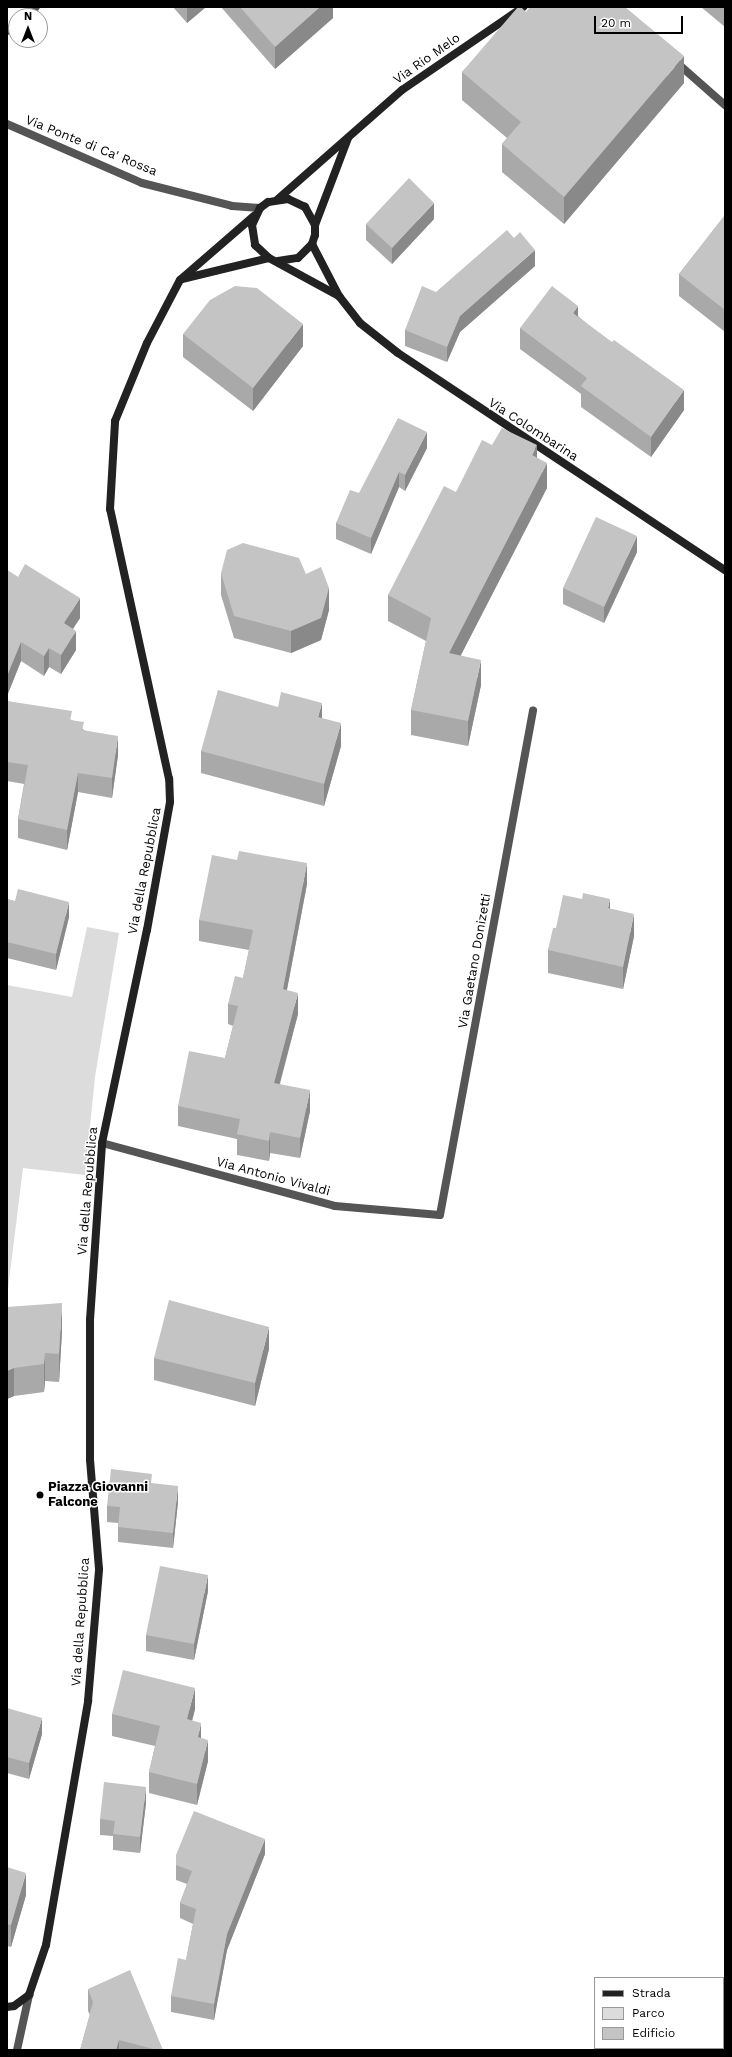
<!DOCTYPE html>
<html>
<head>
<meta charset="utf-8">
<style>
	body { margin:0 }
	#map { position:relative; width:732px; height:2057px; overflow:hidden; background:#fff; font-family:"Work Sans",sans-serif }
	div>[style] { position:absolute }
	.green>* { inset:0; background:#dcdcdc }
	.street>* { height:8px; margin:-4px; padding:0 4px; transform-origin:4px; border-radius:4px; background:#555 }
	.secondary>* { height:8px; margin:-4px; padding:0 4px; transform-origin:4px; border-radius:4px; background:#222 }
	.wall>* { inset:0; background:#a9a9a9 }
	.shaded-wall>* { inset:0; background:#898989 }
	.building>* { inset:0; background:#c4c4c4 }
	.dots>* { width:11px; height:11px; translate:-50% -50%; box-sizing:border-box; border:2px solid #fff; border-radius:50% }
	span { translate:-50% -50%; white-space:nowrap; text-align:center; line-height:1.15; -webkit-text-stroke:3px #fff; paint-order:stroke }
	.street-label { font-size:13px; color:#000 }
	.poi-label { font-size:13px; color:#000; font-weight:700 }
	.left { translate:0 -50%; text-align:left }
	.frame { position:absolute; inset:0; border:8px solid #000; pointer-events:none }
	.legend { position:absolute; left:594px; top:1977px; width:130px; height:72px; box-sizing:border-box; background:#fff; border:1px solid #999; margin:0; padding:5px 7px; list-style:none; font-size:12px; color:#000 }
	.legend li { display:flex; align-items:center; gap:8px; height:20px }
	.legend b { width:20px; border:1px solid #999 }
	.north { position:absolute; left:8px; top:8px; width:40px; height:40px; box-sizing:border-box; background:#fff; border:1px solid #999; border-radius:50%; rotate:0deg; font-size:11px; font-weight:700; line-height:16px; text-align:center; color:#000 }
	.north::after { content:''; display:block; margin:auto; width:14px; height:18px; background:#000; clip-path:polygon(50% 0,100% 100%,50% 72%,0 100%) }
	.scale { position:absolute; left:594px; top:16px; width:89px; height:18px; box-sizing:border-box; border:2px solid #000; border-top:0; padding-left:5px; font-size:12px; line-height:14px; white-space:nowrap; color:#000; -webkit-text-stroke:3px #fff; paint-order:stroke }
</style>
</head>
<body>
<div id="map">
	<div class="green">
		<i style="clip-path:polygon(87px 927px,119px 933px,95px 1077px,85px 1175px,23px 1168px,7px 1297px,7px 985px,72px 997px)"></i>
	</div>
	<div class="street">
		<i style="left:26px;top:16px;width:13px;rotate:-42deg"></i>
		<i style="left:7px;top:31px;width:11px;rotate:-38deg"></i>
		<i style="left:676px;top:62px;width:65px;rotate:41.3deg"></i>
		<i style="left:7px;top:124px;width:147px;rotate:23.6deg"></i>
		<i style="left:142px;top:183px;width:93px;rotate:14.3deg"></i>
		<i style="left:232px;top:206px;width:28px;rotate:4deg"></i>
		<i style="left:102px;top:1143px;width:241px;rotate:15.1deg"></i>
		<i style="left:335px;top:1206px;width:105px;rotate:4.9deg"></i>
		<i style="left:440px;top:1215px;width:513px;rotate:-79.55deg"></i>
		<i style="left:17px;top:2050px;width:56px;rotate:-77.7deg"></i>
	</div>
	<div class="secondary">
		<i style="left:278px;top:199px;width:165px;rotate:-41.3deg"></i>
		<i style="left:402px;top:90px;width:147px;rotate:-34.4deg"></i>
		<i style="left:315px;top:225px;width:93px;rotate:-69.2deg"></i>
		<i style="left:312px;top:244px;width:59px;rotate:62.6deg"></i>
		<i style="left:339px;top:296px;width:34px;rotate:52deg"></i>
		<i style="left:360px;top:323px;width:48px;rotate:38.3deg"></i>
		<i style="left:398px;top:353px;width:392px;rotate:33.6deg"></i>
		<i style="left:278px;top:261px;width:20px;rotate:-9deg"></i>
		<i style="left:298px;top:258px;width:20px;rotate:-45deg"></i>
		<i style="left:312px;top:244px;width:9px;rotate:-72deg"></i>
		<i style="left:315px;top:235px;width:10px;rotate:-90deg"></i>
		<i style="left:315px;top:225px;width:21px;rotate:-119deg"></i>
		<i style="left:305px;top:207px;width:19px;rotate:-155deg"></i>
		<i style="left:288px;top:199px;width:20px;rotate:171deg"></i>
		<i style="left:268px;top:202px;width:10px;rotate:143deg"></i>
		<i style="left:260px;top:208px;width:19px;rotate:115deg"></i>
		<i style="left:252px;top:225px;width:20px;rotate:81deg"></i>
		<i style="left:255px;top:245px;width:19px;rotate:43deg"></i>
		<i style="left:269px;top:258px;width:80px;rotate:28.5deg"></i>
		<i style="left:182px;top:279px;width:89px;rotate:-13.6deg"></i>
		<i style="left:7px;top:2007px;width:7px;rotate:-8deg"></i>
		<i style="left:14px;top:2006px;width:19px;rotate:-36deg"></i>
		<i style="left:29px;top:1995px;width:53px;rotate:-71.2deg"></i>
		<i style="left:46px;top:1945px;width:248px;rotate:-80.2deg"></i>
		<i style="left:88px;top:1701px;width:132px;rotate:-85.2deg"></i>
		<i style="left:99px;top:1569px;width:109px;rotate:-94.7deg"></i>
		<i style="left:90px;top:1460px;width:140px;rotate:-90deg"></i>
		<i style="left:90px;top:1320px;width:177px;rotate:-86.1deg"></i>
		<i style="left:102px;top:1143px;width:218px;rotate:-78.1deg"></i>
		<i style="left:147px;top:930px;width:130px;rotate:-79.8deg"></i>
		<i style="left:170px;top:802px;width:23px;rotate:-92deg"></i>
		<i style="left:169px;top:779px;width:276px;rotate:-102.3deg"></i>
		<i style="left:110px;top:509px;width:88px;rotate:-86.7deg"></i>
		<i style="left:115px;top:421px;width:84px;rotate:-67.7deg"></i>
		<i style="left:147px;top:343px;width:71px;rotate:-62.4deg"></i>
		<i style="left:180px;top:280px;width:98px;rotate:-40.9deg"></i>
	</div>
	<div class="wall">
		<i style="clip-path:polygon(173px 7px,206px 7px,187px 23px)"></i>
		<i style="clip-path:polygon(221px 7px,333px 7px,333px 18px,275px 69px)"></i>
		<i style="clip-path:polygon(701px 7px,725px 7px,725px 27px)"></i>
		<i style="clip-path:polygon(526px 12px,684px 83px,564px 224px,502px 172px,502px 144px,507px 138px,462px 100px,462px 72px)"></i>
		<i style="clip-path:polygon(725px 215px,725px 332px,679px 296px,679px 274px)"></i>
		<i style="clip-path:polygon(434px 219px,392px 264px,366px 240px,366px 224px)"></i>
		<i style="clip-path:polygon(535px 266px,460px 332px,447px 362px,405px 346px,405px 330px,436px 292px)"></i>
		<i style="clip-path:polygon(578px 316px,684px 410px,651px 457px,581px 407px,581px 394px,520px 349px,520px 328px)"></i>
		<i style="clip-path:polygon(183px 334px,303px 346px,253px 411px,183px 357px)"></i>
		<i style="clip-path:polygon(492px 445px,537px 457px,547px 488px,461px 655px,481px 685px,468px 746px,411px 735px,411px 710px,426px 641px,388px 621px,388px 595px,456px 492px)"></i>
		<i style="clip-path:polygon(427px 448px,405px 491px,399px 487px,371px 554px,336px 539px,336px 523px,359px 493px)"></i>
		<i style="clip-path:polygon(637px 552px,604px 623px,563px 604px,563px 588px)"></i>
		<i style="clip-path:polygon(7px 570px,80px 618px,73px 629px,76px 650px,61px 674px,49px 667px,44px 676px,21px 661px,7px 696px)"></i>
		<i style="clip-path:polygon(221px 573px,306px 574px,329px 610px,321px 640px,291px 653px,234px 638px,221px 595px)"></i>
		<i style="clip-path:polygon(7px 701px,72px 720px,84px 730px,118px 755px,112px 798px,78px 792px,67px 850px,18px 838px,18px 819px,24px 784px,7px 781px)"></i>
		<i style="clip-path:polygon(278px 707px,322px 718px,341px 746px,324px 806px,201px 773px,201px 751px)"></i>
		<i style="clip-path:polygon(307px 884px,287px 990px,298px 1014px,280px 1084px,310px 1111px,300px 1158px,270px 1153px,269px 1161px,237px 1155px,237px 1139px,178px 1126px,178px 1106px,225px 1058px,233px 1026px,228px 1024px,228px 1004px,243px 978px,249px 950px,199px 941px,199px 920px)"></i>
		<i style="clip-path:polygon(7px 899px,69px 917px,56px 970px,7px 958px)"></i>
		<i style="clip-path:polygon(610px 909px,634px 936px,623px 989px,548px 973px,548px 950px,556px 928px)"></i>
		<i style="clip-path:polygon(7px 1307px,62px 1331px,59px 1382px,45px 1381px,44px 1392px,14px 1396px,7px 1399px)"></i>
		<i style="clip-path:polygon(269px 1349px,255px 1406px,154px 1380px,154px 1358px)"></i>
		<i style="clip-path:polygon(152px 1483px,178px 1502px,173px 1548px,118px 1542px,118px 1523px,107px 1522px,107px 1506px)"></i>
		<i style="clip-path:polygon(208px 1591px,194px 1660px,146px 1651px,146px 1635px)"></i>
		<i style="clip-path:polygon(7px 1708px,42px 1734px,29px 1779px,7px 1773px)"></i>
		<i style="clip-path:polygon(195px 1709px,192px 1721px,201px 1738px,208px 1761px,197px 1805px,149px 1793px,149px 1772px,155px 1746px,112px 1736px,112px 1714px)"></i>
		<i style="clip-path:polygon(146px 1803px,140px 1853px,113px 1850px,113px 1836px,100px 1835px,100px 1819px)"></i>
		<i style="clip-path:polygon(265px 1854px,227px 1950px,214px 2020px,171px 2012px,171px 1996px,186px 1960px,193px 1924px,180px 1918px,180px 1903px,187px 1884px,176px 1880px,176px 1855px)"></i>
		<i style="clip-path:polygon(7px 1867px,26px 1895px,11px 1947px,7px 1946px)"></i>
		<i style="clip-path:polygon(88px 1989px,163px 2050px,80px 2050px,90px 2015px,88px 2011px)"></i>
	</div>
	<div class="shaded-wall">
		<i style="clip-path:polygon(187px 7px,206px 7px,187px 23px)"></i>
		<i style="clip-path:polygon(320px 7px,333px 7px,333px 18px,275px 69px,275px 47px)"></i>
		<i style="clip-path:polygon(684px 56px,684px 83px,564px 224px,564px 197px)"></i>
		<i style="clip-path:polygon(434px 203px,434px 219px,392px 264px,392px 248px)"></i>
		<i style="clip-path:polygon(535px 250px,535px 266px,460px 332px,447px 362px,447px 347px,460px 316px)"></i>
		<i style="clip-path:polygon(578px 306px,578px 326px,573px 313px)"></i>
		<i style="clip-path:polygon(303px 324px,303px 346px,253px 411px,253px 388px)"></i>
		<i style="clip-path:polygon(684px 390px,684px 410px,651px 457px,651px 437px)"></i>
		<i style="clip-path:polygon(427px 432px,427px 448px,405px 491px,405px 475px)"></i>
		<i style="clip-path:polygon(537px 445px,537px 471px,532px 455px)"></i>
		<i style="clip-path:polygon(547px 463px,547px 488px,449px 678px,449px 653px)"></i>
		<i style="clip-path:polygon(399px 472px,399px 487px,371px 554px,371px 538px)"></i>
		<i style="clip-path:polygon(637px 536px,637px 552px,604px 623px,604px 607px)"></i>
		<i style="clip-path:polygon(329px 588px,329px 610px,321px 640px,291px 653px,291px 631px)"></i>
		<i style="clip-path:polygon(80px 598px,80px 618px,64px 642px,64px 623px)"></i>
		<i style="clip-path:polygon(76px 631px,76px 650px,61px 674px,61px 655px)"></i>
		<i style="clip-path:polygon(21px 642px,21px 661px,7px 696px,7px 676px)"></i>
		<i style="clip-path:polygon(49px 648px,49px 667px,44px 676px,44px 656px)"></i>
		<i style="clip-path:polygon(481px 660px,481px 685px,468px 746px,468px 721px)"></i>
		<i style="clip-path:polygon(322px 703px,322px 726px,318px 717px)"></i>
		<i style="clip-path:polygon(341px 723px,341px 746px,324px 806px,324px 784px)"></i>
		<i style="clip-path:polygon(118px 736px,118px 755px,112px 798px,112px 778px)"></i>
		<i style="clip-path:polygon(78px 773px,78px 792px,67px 850px,67px 830px)"></i>
		<i style="clip-path:polygon(307px 863px,307px 884px,283px 1010px,283px 989px)"></i>
		<i style="clip-path:polygon(610px 899px,610px 922px,608px 908px)"></i>
		<i style="clip-path:polygon(69px 902px,69px 917px,56px 970px,56px 954px)"></i>
		<i style="clip-path:polygon(634px 914px,634px 936px,623px 989px,623px 967px)"></i>
		<i style="clip-path:polygon(298px 993px,298px 1014px,274px 1104px,274px 1083px)"></i>
		<i style="clip-path:polygon(310px 1090px,310px 1111px,300px 1158px,300px 1138px)"></i>
		<i style="clip-path:polygon(270px 1132px,270px 1153px,269px 1161px,269px 1141px)"></i>
		<i style="clip-path:polygon(62px 1303px,62px 1331px,59px 1382px,59px 1354px)"></i>
		<i style="clip-path:polygon(269px 1327px,269px 1349px,255px 1406px,255px 1383px)"></i>
		<i style="clip-path:polygon(45px 1353px,45px 1381px,44px 1392px,44px 1364px)"></i>
		<i style="clip-path:polygon(14px 1368px,14px 1396px,7px 1399px,7px 1371px)"></i>
		<i style="clip-path:polygon(178px 1486px,178px 1502px,173px 1548px,173px 1533px)"></i>
		<i style="clip-path:polygon(8px 1548px,8px 1576px,7px 1578px,7px 1550px)"></i>
		<i style="clip-path:polygon(208px 1575px,208px 1591px,194px 1660px,194px 1644px)"></i>
		<i style="clip-path:polygon(195px 1688px,195px 1709px,187px 1741px,187px 1719px)"></i>
		<i style="clip-path:polygon(42px 1718px,42px 1734px,29px 1779px,29px 1763px)"></i>
		<i style="clip-path:polygon(201px 1723px,201px 1745px,198px 1737px)"></i>
		<i style="clip-path:polygon(208px 1740px,208px 1761px,197px 1805px,197px 1784px)"></i>
		<i style="clip-path:polygon(146px 1787px,146px 1803px,140px 1853px,140px 1837px)"></i>
		<i style="clip-path:polygon(265px 1839px,265px 1854px,227px 1950px,214px 2020px,214px 2004px,227px 1934px)"></i>
		<i style="clip-path:polygon(26px 1873px,26px 1895px,11px 1947px,11px 1925px)"></i>
		<i style="clip-path:polygon(119px 2040px,119px 2050px,116px 2050px)"></i>
	</div>
	<div class="building">
		<i style="clip-path:polygon(240px 7px,320px 7px,275px 47px)"></i>
		<i style="clip-path:polygon(518px 7px,521px 7px,526px 12px,530px 7px,625px 7px,684px 56px,564px 197px,502px 144px,521px 122px,462px 72px)"></i>
		<i style="clip-path:polygon(409px 178px,434px 203px,392px 248px,366px 224px)"></i>
		<i style="clip-path:polygon(725px 215px,725px 310px,679px 274px)"></i>
		<i style="clip-path:polygon(507px 230px,514px 238px,520px 232px,535px 250px,460px 316px,447px 347px,405px 330px,422px 286px,436px 292px)"></i>
		<i style="clip-path:polygon(235px 286px,257px 288px,303px 324px,253px 388px,183px 334px,210px 300px)"></i>
		<i style="clip-path:polygon(552px 286px,578px 306px,573px 313px,612px 342px,614px 340px,684px 390px,651px 437px,581px 386px,587px 378px,520px 328px)"></i>
		<i style="clip-path:polygon(398px 418px,427px 432px,405px 475px,399px 472px,371px 538px,336px 523px,350px 490px,359px 493px)"></i>
		<i style="clip-path:polygon(502px 428px,537px 445px,532px 455px,547px 463px,449px 653px,481px 660px,468px 721px,411px 710px,431px 618px,388px 595px,444px 486px,456px 492px,482px 440px,492px 445px)"></i>
		<i style="clip-path:polygon(596px 517px,637px 536px,604px 607px,563px 588px)"></i>
		<i style="clip-path:polygon(243px 543px,299px 558px,306px 574px,321px 567px,329px 588px,321px 618px,291px 631px,234px 616px,221px 573px,227px 550px)"></i>
		<i style="clip-path:polygon(25px 564px,80px 598px,64px 623px,76px 631px,61px 655px,49px 648px,44px 656px,21px 642px,7px 676px,7px 570px,18px 577px)"></i>
		<i style="clip-path:polygon(218px 690px,278px 707px,281px 692px,322px 703px,318px 717px,341px 723px,324px 784px,201px 751px)"></i>
		<i style="clip-path:polygon(7px 701px,72px 711px,70px 720px,84px 722px,82px 730px,118px 736px,112px 778px,78px 773px,67px 830px,18px 819px,28px 765px,7px 762px)"></i>
		<i style="clip-path:polygon(239px 851px,307px 863px,283px 989px,298px 993px,274px 1083px,310px 1090px,300px 1138px,270px 1132px,269px 1141px,237px 1134px,240px 1119px,178px 1106px,189px 1051px,225px 1058px,238px 1006px,228px 1004px,235px 976px,243px 978px,253px 930px,199px 920px,212px 855px,237px 860px)"></i>
		<i style="clip-path:polygon(18px 889px,69px 902px,56px 954px,7px 942px,7px 899px,15px 901px)"></i>
		<i style="clip-path:polygon(583px 893px,610px 899px,608px 908px,634px 914px,623px 967px,548px 950px,553px 928px,556px 928px,563px 895px,582px 899px)"></i>
		<i style="clip-path:polygon(169px 1300px,269px 1327px,255px 1383px,154px 1358px)"></i>
		<i style="clip-path:polygon(62px 1303px,59px 1354px,45px 1353px,44px 1364px,14px 1368px,7px 1371px,7px 1307px)"></i>
		<i style="clip-path:polygon(111px 1469px,152px 1474px,151px 1483px,178px 1486px,173px 1533px,118px 1527px,120px 1507px,107px 1506px)"></i>
		<i style="clip-path:polygon(160px 1566px,208px 1575px,194px 1644px,146px 1635px)"></i>
		<i style="clip-path:polygon(123px 1670px,195px 1688px,187px 1719px,201px 1723px,198px 1737px,208px 1740px,197px 1784px,149px 1772px,160px 1726px,112px 1714px)"></i>
		<i style="clip-path:polygon(7px 1708px,42px 1718px,29px 1763px,7px 1757px)"></i>
		<i style="clip-path:polygon(104px 1782px,146px 1787px,140px 1837px,113px 1834px,115px 1821px,100px 1819px)"></i>
		<i style="clip-path:polygon(194px 1811px,265px 1839px,227px 1934px,214px 2004px,171px 1996px,178px 1958px,186px 1960px,196px 1909px,180px 1903px,192px 1871px,176px 1865px,176px 1855px)"></i>
		<i style="clip-path:polygon(7px 1867px,26px 1873px,11px 1925px,7px 1924px)"></i>
		<i style="clip-path:polygon(130px 1970px,163px 2050px,157px 2050px,119px 2040px,116px 2050px,80px 2050px,93px 2002px,88px 1989px)"></i>
	</div>
	<div class="dots">
		<i style="left:40px;top:1495px;background:#000"></i>
	</div>
	<div class="street-label">
		<span style="left:427px;top:59px;rotate:-35deg">Via Rio Melo</span>
		<span style="left:91px;top:146px;rotate:22deg">Via Ponte di Ca' Rossa</span>
		<span style="left:533px;top:430px;rotate:33deg">Via Colombarina</span>
		<span style="left:145px;top:871px;rotate:-79deg">Via della Repubblica</span>
		<span style="left:475px;top:961px;rotate:-80deg">Via Gaetano Donizetti</span>
		<span style="left:273px;top:1177px;rotate:15deg">Via Antonio Vivaldi</span>
		<span style="left:88px;top:1191px;rotate:-85deg">Via della Repubblica</span>
		<span style="left:81px;top:1622px;rotate:-86deg">Via della Repubblica</span>
	</div>
	<div class="poi-label">
		<span class="left" style="left:48px;top:1495px">Piazza Giovanni<br>Falcone</span>
	</div>
	<div class="frame"></div>
	<ul class="legend">
	<li><b style="height:5px;background:#222"></b>Strada</li>
	<li><b style="height:11px;background:#dcdcdc"></b>Parco</li>
	<li><b style="height:11px;background:#c4c4c4"></b>Edificio</li>
	</ul>
	<div class="north">N</div>
	<div class="scale">20 m</div>
</div>
</body>
</html>
